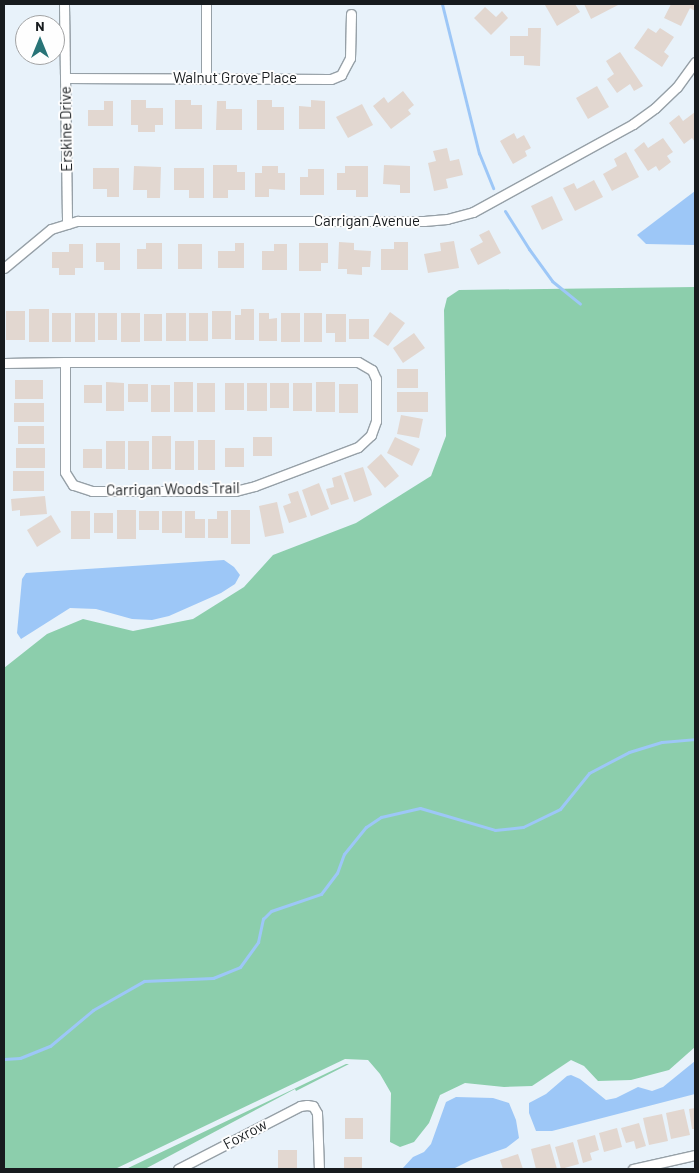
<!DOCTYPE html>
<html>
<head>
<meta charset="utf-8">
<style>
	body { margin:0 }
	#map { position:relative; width:699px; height:1173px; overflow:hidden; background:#e8f2fa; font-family:Barlow,sans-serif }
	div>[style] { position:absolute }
	.green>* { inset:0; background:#8cceac }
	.water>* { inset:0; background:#9dc7f7 }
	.stream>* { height:3px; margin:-1.5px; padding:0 1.5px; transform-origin:1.5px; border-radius:1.5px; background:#9dc7f7 }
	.building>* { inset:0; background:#e2d7d0 }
	.roads { filter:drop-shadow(1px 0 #96a0a7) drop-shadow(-1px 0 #96a0a7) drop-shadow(0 1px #96a0a7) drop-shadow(0 -1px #96a0a7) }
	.street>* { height:9px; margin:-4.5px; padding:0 4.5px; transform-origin:4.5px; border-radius:4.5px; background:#fff }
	span { translate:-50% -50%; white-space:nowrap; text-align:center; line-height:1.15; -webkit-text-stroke:4px #fefefe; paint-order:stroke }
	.street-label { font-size:15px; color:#171b1e }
	.frame { position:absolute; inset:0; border:5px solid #171b1e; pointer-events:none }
	.north { position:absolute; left:15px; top:15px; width:50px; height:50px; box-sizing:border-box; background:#fefefe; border:1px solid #a2a3a4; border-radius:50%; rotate:0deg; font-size:14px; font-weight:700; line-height:20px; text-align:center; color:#171b1e }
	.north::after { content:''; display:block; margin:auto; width:18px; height:22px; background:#297477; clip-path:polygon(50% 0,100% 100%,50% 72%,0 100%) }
</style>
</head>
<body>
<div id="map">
	<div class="green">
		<i style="clip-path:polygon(695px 287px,695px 1047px,669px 1070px,631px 1080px,598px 1081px,584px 1066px,571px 1060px,532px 1086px,504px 1087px,465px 1083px,440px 1095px,429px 1123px,414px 1142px,400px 1147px,390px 1142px,391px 1093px,380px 1074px,368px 1060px,345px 1059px,115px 1169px,4px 1169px,4px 668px,47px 634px,83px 619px,133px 631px,193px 619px,244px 587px,273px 555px,356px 523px,431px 476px,446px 436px,444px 310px,447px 298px,459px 290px)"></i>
		<i style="clip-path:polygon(346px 1064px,349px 1064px,296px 1091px,295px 1089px,145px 1169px,126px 1169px)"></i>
	</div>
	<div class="water">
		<i style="clip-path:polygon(695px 191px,695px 245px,646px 244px,637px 235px)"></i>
		<i style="clip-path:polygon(224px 560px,234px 567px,240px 575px,235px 584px,221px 593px,169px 616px,152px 620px,132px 619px,96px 609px,70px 608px,21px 639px,17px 633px,22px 579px,26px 573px)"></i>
		<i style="clip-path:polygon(695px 1061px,695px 1094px,552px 1131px,536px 1131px,529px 1113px,529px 1103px,546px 1094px,567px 1076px,571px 1075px,580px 1079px,606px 1100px,616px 1098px,638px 1087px,652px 1091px,663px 1087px)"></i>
		<i style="clip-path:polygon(456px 1097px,493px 1098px,509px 1103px,516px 1120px,519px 1138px,506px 1148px,471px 1160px,453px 1169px,402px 1169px,413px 1157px,424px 1152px,431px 1144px,446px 1102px)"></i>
	</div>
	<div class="stream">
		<i style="left:442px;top:4px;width:154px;rotate:76.1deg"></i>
		<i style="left:479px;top:153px;width:38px;rotate:68deg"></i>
		<i style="left:505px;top:211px;width:45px;rotate:57.7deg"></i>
		<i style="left:529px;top:249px;width:39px;rotate:54deg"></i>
		<i style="left:552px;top:281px;width:36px;rotate:39deg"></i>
		<i style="left:4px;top:1059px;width:16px;rotate:-4deg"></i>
		<i style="left:20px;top:1058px;width:32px;rotate:-22deg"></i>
		<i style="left:50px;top:1046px;width:56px;rotate:-39.9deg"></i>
		<i style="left:93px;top:1010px;width:59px;rotate:-29.6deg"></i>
		<i style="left:144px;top:981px;width:69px;rotate:-2.5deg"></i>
		<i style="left:213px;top:978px;width:29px;rotate:-22deg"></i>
		<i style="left:240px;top:967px;width:31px;rotate:-54deg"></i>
		<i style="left:258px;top:942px;width:24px;rotate:-78deg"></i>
		<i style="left:263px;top:919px;width:11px;rotate:-45deg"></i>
		<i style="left:271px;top:911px;width:53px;rotate:-18.8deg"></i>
		<i style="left:321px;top:894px;width:26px;rotate:-53deg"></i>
		<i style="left:337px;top:873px;width:20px;rotate:-70deg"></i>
		<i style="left:344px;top:854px;width:35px;rotate:-51deg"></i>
		<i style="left:366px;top:827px;width:18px;rotate:-34deg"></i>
		<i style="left:381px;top:817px;width:40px;rotate:-13deg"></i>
		<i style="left:420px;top:808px;width:78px;rotate:16.3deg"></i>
		<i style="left:495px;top:830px;width:28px;rotate:-6deg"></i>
		<i style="left:523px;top:827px;width:41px;rotate:-25.9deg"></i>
		<i style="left:560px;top:809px;width:46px;rotate:-51.1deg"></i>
		<i style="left:589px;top:773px;width:45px;rotate:-27.7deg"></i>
		<i style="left:629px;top:752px;width:34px;rotate:-17deg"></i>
		<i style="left:662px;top:742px;width:33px;rotate:-5deg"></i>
	</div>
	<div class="building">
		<i style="clip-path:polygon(575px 4px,580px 12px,557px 26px,545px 5px)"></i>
		<i style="clip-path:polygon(584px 4px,620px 4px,591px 19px)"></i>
		<i style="clip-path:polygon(671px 4px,695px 4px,695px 11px,690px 8px,681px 26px,664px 18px)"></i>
		<i style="clip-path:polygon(485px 7px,496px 17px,502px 11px,508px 18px,491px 35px,474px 18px)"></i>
		<i style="clip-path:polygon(528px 28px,541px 28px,540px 66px,524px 65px,524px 56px,510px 56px,510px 36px,528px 36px)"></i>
		<i style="clip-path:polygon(648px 28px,656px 33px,660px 28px,674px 37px,664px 52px,669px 56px,662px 67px,634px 48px)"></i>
		<i style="clip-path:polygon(620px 52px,643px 86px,634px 91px,630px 84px,617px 93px,607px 79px,614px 74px,606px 61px)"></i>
		<i style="clip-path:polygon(597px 86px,609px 107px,588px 119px,576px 98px)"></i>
		<i style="clip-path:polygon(403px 91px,414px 105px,408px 110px,411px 114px,391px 129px,373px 106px,384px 97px,388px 103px)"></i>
		<i style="clip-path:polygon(131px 100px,146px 100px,146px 108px,163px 108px,163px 125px,155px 125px,155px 132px,138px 132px,138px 125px,131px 125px)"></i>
		<i style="clip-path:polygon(175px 100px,191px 100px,191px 105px,202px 105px,202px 129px,175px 129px)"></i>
		<i style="clip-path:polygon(257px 100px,272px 100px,272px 107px,284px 107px,284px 130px,257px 130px)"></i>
		<i style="clip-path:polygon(311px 100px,325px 101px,325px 129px,299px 129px,299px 106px,311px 107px)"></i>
		<i style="clip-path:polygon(104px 101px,113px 101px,113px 126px,88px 126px,88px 110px,104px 110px)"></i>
		<i style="clip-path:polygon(217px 101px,226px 101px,226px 109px,242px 109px,242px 130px,216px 130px)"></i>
		<i style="clip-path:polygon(362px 104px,373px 125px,348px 138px,336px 117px)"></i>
		<i style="clip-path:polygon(695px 112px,695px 142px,692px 138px,684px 144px,669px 123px,679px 115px,683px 121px)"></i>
		<i style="clip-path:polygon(514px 133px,517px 139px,524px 135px,531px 148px,525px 151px,527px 156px,513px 164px,500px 141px)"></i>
		<i style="clip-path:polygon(663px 138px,673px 152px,667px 156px,671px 162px,659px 171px,656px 166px,648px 171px,634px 150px,644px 142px,648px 148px)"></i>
		<i style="clip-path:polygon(447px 148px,450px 161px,459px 159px,463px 175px,446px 179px,448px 188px,434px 191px,428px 163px,436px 161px,433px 151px)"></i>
		<i style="clip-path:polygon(626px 152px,639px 177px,612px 191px,603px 174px,617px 166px,614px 159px)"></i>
		<i style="clip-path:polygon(213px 165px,237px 165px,237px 172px,245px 172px,245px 190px,228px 190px,228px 198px,213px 198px)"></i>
		<i style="clip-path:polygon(384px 165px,410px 166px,410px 193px,400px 193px,400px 185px,383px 184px)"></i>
		<i style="clip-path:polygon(134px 166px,161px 167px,160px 198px,147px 198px,147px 190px,133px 190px)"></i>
		<i style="clip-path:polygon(262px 166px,278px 166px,278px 173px,285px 173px,285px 190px,269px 189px,269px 197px,255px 197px,255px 173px,262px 173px)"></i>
		<i style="clip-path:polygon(345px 166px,368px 166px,368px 197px,356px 197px,356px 190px,337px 190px,337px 173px,345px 173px)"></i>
		<i style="clip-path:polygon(93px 168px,119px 168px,119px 197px,107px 197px,107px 189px,93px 189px)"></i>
		<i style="clip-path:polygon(174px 168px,204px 168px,204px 198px,189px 198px,189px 190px,174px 190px)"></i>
		<i style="clip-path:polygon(308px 169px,324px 169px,324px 195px,300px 195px,300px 177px,308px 177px)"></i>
		<i style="clip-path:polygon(594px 180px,603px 197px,575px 211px,563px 188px,574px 183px,577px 189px)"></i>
		<i style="clip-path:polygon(552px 196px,563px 220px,542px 230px,531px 206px)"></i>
		<i style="clip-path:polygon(489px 230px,501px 253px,478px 265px,470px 249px,483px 242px,479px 235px)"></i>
		<i style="clip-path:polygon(454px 241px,459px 268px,428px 273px,424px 254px,441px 251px,440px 243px)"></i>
		<i style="clip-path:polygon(339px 242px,354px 243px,354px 250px,371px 251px,370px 267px,362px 267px,362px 275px,347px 274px,347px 269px,338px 269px)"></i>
		<i style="clip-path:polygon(394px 242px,408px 242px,408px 270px,381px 270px,381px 249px,394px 249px)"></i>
		<i style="clip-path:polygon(96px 243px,120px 243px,120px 270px,104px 270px,104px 262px,96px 262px)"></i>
		<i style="clip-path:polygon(146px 243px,162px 243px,162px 269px,137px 269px,137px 249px,146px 249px)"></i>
		<i style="clip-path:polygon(235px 243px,244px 243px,244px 268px,218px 268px,218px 251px,235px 251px)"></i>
		<i style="clip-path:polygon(299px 243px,328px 243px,328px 263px,321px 263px,321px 271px,299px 271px)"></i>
		<i style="clip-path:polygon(69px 244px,83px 244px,83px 268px,75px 268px,75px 275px,59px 275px,59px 268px,52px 268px,52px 252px,69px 252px)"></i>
		<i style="clip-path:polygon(178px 244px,202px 244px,202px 269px,178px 269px)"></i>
		<i style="clip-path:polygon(274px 244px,287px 244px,287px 270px,262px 270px,262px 251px,274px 251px)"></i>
		<i style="clip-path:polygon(29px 309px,49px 309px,49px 342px,29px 342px)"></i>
		<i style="clip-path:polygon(241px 309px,254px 309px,254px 340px,235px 340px,235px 315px,241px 315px)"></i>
		<i style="clip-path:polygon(6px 311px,25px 311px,25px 340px,6px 340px)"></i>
		<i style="clip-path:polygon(212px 311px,231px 311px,231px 339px,212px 339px)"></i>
		<i style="clip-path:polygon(390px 312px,405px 323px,388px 346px,373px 336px)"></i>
		<i style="clip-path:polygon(52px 313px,71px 313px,71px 342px,52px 342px)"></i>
		<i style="clip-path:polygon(75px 313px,95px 313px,95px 342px,75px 342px)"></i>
		<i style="clip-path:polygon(98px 313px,117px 313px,117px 340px,98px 340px)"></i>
		<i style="clip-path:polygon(121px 313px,140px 313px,140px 342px,121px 342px)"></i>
		<i style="clip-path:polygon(166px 313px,186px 313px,186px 341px,166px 341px)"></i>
		<i style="clip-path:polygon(189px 313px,208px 313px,208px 341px,189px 341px)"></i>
		<i style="clip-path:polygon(259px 313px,269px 313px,269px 319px,277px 318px,277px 341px,259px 341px)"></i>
		<i style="clip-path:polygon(281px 313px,300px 313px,300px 342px,281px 342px)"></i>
		<i style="clip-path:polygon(304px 313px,322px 313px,322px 342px,304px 342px)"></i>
		<i style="clip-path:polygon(144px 314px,162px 314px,162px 341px,144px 341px)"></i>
		<i style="clip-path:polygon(326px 314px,346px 314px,346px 342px,335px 342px,335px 333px,326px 333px)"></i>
		<i style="clip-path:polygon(349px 319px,369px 319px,369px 339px,349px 339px)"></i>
		<i style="clip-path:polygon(414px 333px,425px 348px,403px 363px,393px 348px)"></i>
		<i style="clip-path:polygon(397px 369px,418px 369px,418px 388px,397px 388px)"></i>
		<i style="clip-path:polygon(15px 380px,43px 380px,43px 399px,15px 399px)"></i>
		<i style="clip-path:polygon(106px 382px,124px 383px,124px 411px,106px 411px)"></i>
		<i style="clip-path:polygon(174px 382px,193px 382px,193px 412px,174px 412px)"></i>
		<i style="clip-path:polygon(316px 382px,335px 382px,335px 412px,316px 412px)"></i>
		<i style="clip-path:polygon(197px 383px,215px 383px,215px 412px,197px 412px)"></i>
		<i style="clip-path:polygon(225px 383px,244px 383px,244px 410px,225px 410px)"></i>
		<i style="clip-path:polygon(247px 383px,267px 383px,267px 411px,247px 411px)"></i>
		<i style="clip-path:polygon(270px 383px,289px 383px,289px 408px,270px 408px)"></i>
		<i style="clip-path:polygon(293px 383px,312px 383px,312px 411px,293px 411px)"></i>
		<i style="clip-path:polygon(128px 384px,148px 384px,148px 402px,128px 402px)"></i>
		<i style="clip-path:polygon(339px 384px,358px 384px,358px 413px,339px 413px)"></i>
		<i style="clip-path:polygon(84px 385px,102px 385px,102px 403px,84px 403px)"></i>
		<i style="clip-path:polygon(151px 385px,170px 385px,170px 412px,151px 412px)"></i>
		<i style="clip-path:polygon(397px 392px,428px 392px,428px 412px,397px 412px)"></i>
		<i style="clip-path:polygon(14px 403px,44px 403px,44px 422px,14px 422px)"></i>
		<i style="clip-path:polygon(401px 415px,423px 419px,419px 438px,397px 434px)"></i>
		<i style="clip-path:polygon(18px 426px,44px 426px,44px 444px,18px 444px)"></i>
		<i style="clip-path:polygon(152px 436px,171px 436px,171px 469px,152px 469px)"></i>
		<i style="clip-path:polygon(253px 437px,272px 437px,272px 456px,253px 456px)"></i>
		<i style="clip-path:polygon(395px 437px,420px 449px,412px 466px,387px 453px)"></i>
		<i style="clip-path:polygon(198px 440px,215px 440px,215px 470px,198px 470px)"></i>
		<i style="clip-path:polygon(106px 441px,125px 441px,125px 469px,106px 469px)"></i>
		<i style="clip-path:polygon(128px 441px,149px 441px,149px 470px,128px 470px)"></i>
		<i style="clip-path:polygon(175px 441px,194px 441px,194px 470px,175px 470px)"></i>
		<i style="clip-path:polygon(16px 448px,45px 448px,45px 468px,16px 468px)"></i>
		<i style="clip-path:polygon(225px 448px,244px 448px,244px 467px,225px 467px)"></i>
		<i style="clip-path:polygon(83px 449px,102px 449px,102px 468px,83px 468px)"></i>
		<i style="clip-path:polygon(381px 454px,399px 476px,385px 488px,367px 467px)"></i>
		<i style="clip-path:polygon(363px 467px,372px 495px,354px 502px,344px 473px)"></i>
		<i style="clip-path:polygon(13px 471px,44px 471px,44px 491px,13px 491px)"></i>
		<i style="clip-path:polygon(341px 475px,349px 499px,331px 505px,326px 489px,334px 487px,332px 478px)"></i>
		<i style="clip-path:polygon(319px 483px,329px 509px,311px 516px,302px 490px)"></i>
		<i style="clip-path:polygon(298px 491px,307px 517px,289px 523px,283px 506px,291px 503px,288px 494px)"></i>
		<i style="clip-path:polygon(45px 496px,47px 514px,20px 516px,20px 510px,12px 511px,11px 499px)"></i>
		<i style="clip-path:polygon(277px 502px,284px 533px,265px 537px,259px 506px)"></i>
		<i style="clip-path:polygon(117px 510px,136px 510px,136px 539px,117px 539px)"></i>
		<i style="clip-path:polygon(231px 510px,250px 510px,250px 544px,231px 544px)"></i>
		<i style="clip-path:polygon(71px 511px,90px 511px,90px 539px,71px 539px)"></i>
		<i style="clip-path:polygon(139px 511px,159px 511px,159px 530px,139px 530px)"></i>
		<i style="clip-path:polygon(162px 511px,182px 511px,182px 533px,162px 533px)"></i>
		<i style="clip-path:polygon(185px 511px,195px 511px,195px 519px,205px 519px,205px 538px,185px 538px)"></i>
		<i style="clip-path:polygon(217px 511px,228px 511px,228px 538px,208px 538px,208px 519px,217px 519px)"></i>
		<i style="clip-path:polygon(94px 513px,113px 513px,113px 533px,94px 533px)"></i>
		<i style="clip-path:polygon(51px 515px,61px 532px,37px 547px,27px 530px)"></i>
		<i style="clip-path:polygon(695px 1108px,695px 1129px,692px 1129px,689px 1109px)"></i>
		<i style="clip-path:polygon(684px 1109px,690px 1135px,671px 1139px,666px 1113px)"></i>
		<i style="clip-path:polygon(662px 1114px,668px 1141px,649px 1145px,643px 1118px)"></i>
		<i style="clip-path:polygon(345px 1118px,363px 1118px,363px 1139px,345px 1139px)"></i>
		<i style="clip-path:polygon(639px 1123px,646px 1146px,636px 1149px,634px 1141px,626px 1143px,621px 1128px)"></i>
		<i style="clip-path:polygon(617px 1128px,622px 1147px,604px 1152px,599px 1133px)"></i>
		<i style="clip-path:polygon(595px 1135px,599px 1150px,590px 1153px,592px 1160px,583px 1163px,577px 1140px)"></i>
		<i style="clip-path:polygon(573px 1142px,579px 1164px,561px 1169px,555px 1147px)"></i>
		<i style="clip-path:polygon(550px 1144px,557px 1169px,536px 1169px,531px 1149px)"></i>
		<i style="clip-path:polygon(278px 1150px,297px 1150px,297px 1169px,278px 1169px)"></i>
		<i style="clip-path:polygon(518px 1154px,523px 1169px,503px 1169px,500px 1160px)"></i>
		<i style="clip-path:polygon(344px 1157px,362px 1157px,362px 1169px,344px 1169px)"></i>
	</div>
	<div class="roads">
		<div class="street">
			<i style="left:64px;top:4px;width:220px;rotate:89.2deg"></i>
			<i style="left:65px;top:78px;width:266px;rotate:0.2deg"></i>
			<i style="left:331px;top:79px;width:11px;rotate:-22deg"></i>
			<i style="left:341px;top:75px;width:19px;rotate:-62deg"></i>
			<i style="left:350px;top:58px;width:44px;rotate:-88.7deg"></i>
			<i style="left:206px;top:78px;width:74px;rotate:-90deg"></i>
			<i style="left:4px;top:268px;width:61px;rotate:-39.7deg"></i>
			<i style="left:51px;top:229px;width:28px;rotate:-17deg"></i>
			<i style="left:78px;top:221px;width:346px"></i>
			<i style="left:424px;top:221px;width:23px;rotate:-5deg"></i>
			<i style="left:447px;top:219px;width:27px;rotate:-15deg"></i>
			<i style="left:473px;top:212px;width:183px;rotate:-28.8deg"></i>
			<i style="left:633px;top:124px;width:27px;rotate:-36deg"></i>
			<i style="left:655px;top:108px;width:30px;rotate:-44deg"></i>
			<i style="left:677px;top:87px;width:31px;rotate:-54deg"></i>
			<i style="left:65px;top:362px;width:293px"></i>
			<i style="left:358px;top:362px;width:16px;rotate:30deg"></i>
			<i style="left:372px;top:370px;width:10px;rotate:66deg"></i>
			<i style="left:376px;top:379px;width:42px;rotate:90deg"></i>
			<i style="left:376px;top:421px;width:15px;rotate:110deg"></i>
			<i style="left:371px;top:435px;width:18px;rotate:137deg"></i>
			<i style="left:358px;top:447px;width:110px;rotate:159.3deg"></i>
			<i style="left:255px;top:486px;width:21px;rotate:166deg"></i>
			<i style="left:235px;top:491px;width:143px;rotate:180deg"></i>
			<i style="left:92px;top:491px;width:20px;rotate:-162deg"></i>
			<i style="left:73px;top:485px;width:15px;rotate:-122deg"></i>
			<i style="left:65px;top:472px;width:110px;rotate:-90deg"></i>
			<i style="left:4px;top:363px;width:61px;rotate:-0.9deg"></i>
			<i style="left:178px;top:1169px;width:137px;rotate:-27.3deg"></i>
			<i style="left:300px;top:1106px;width:7px;rotate:-8deg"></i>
			<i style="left:307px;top:1105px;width:6px;rotate:9deg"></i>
			<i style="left:313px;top:1106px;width:8px;rotate:60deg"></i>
			<i style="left:317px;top:1113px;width:56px;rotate:88deg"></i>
			<i style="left:633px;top:1169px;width:64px;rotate:-12.7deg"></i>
		</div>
	</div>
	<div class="street-label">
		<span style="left:235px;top:78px">Walnut Grove Place</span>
		<span style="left:66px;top:129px;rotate:-91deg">Erskine Drive</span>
		<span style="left:367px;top:221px">Carrigan Avenue</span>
		<span style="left:173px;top:489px;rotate:-1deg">Carrigan Woods Trail</span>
		<span style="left:245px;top:1134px;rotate:-28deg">Foxrow</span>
	</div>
	<div class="frame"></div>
	<div class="north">N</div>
</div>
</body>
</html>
